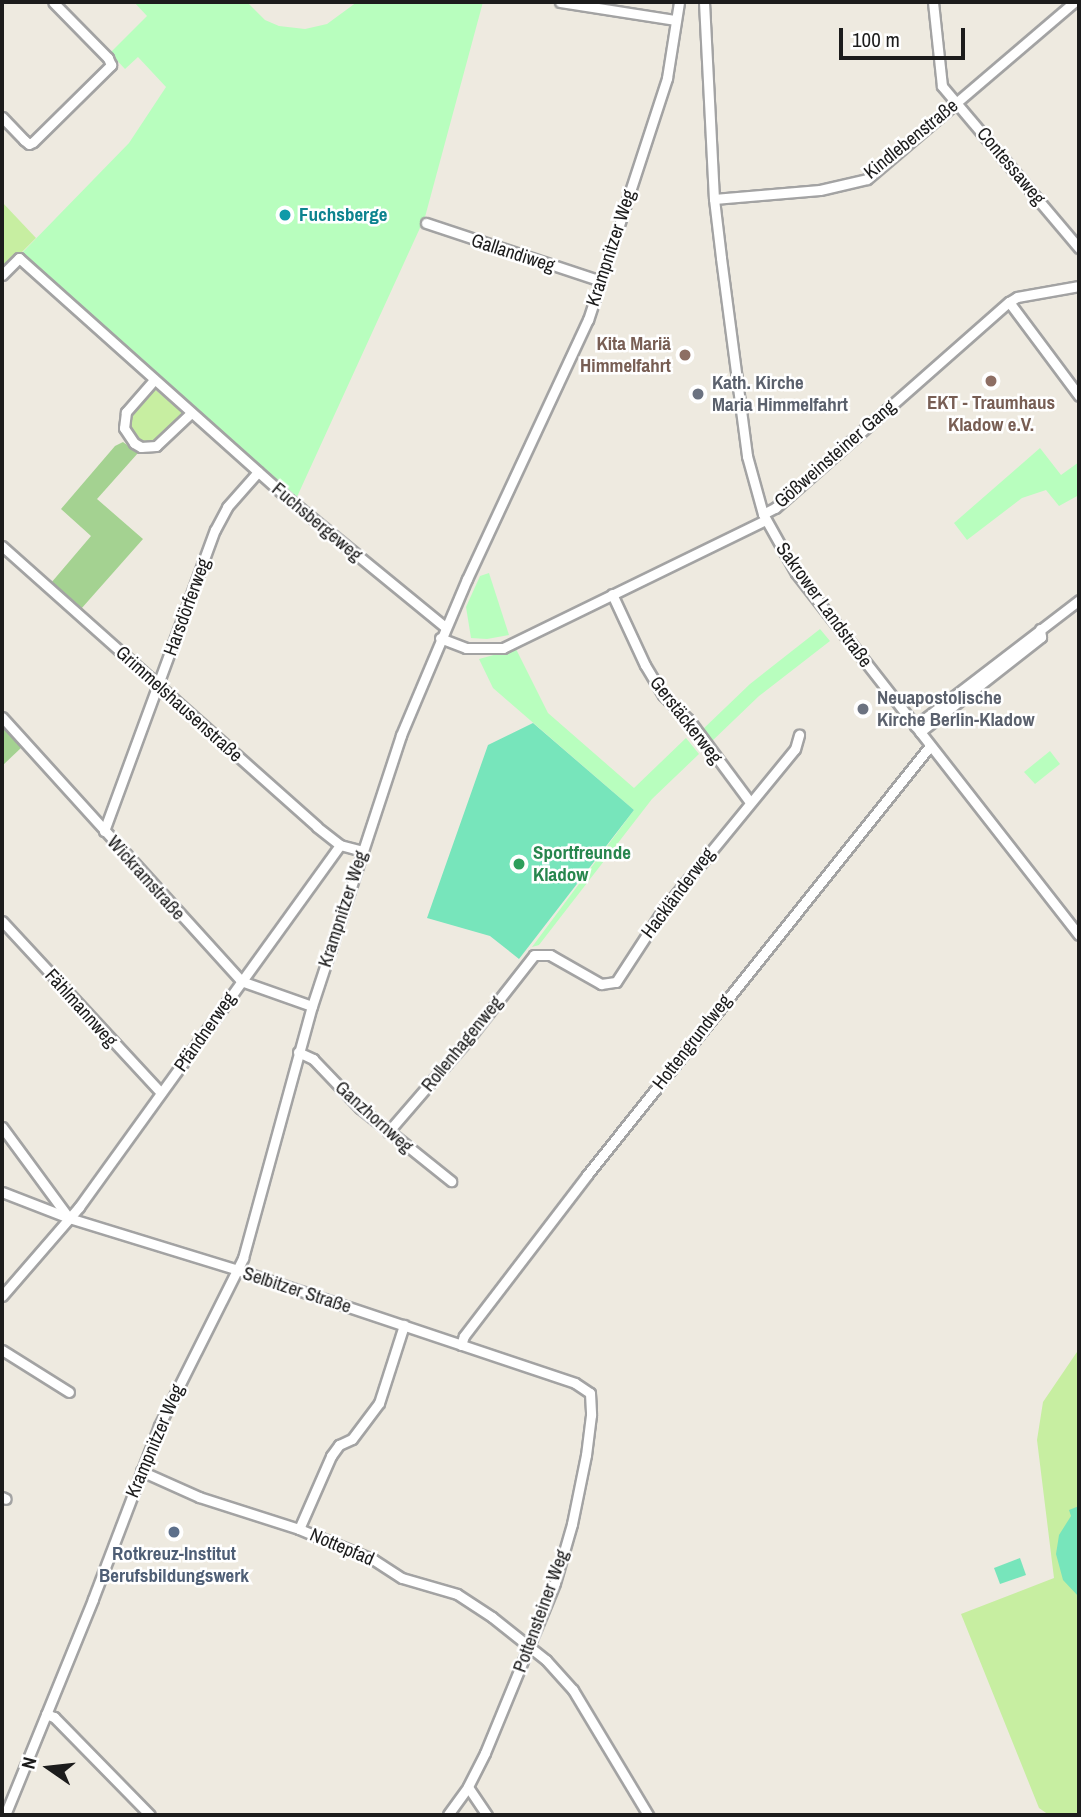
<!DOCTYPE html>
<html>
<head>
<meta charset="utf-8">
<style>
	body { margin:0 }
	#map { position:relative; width:1081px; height:1817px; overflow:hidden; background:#eeeae0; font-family:"Archivo Narrow",sans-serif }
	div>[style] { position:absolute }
	.grass>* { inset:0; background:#c7eea1 }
	.forest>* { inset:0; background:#a4d291 }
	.park>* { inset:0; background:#b8febe }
	.pitch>* { inset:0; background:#77e5bb }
	.roads { filter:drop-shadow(2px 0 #a3a3a3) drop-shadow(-2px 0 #a3a3a3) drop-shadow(0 2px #a3a3a3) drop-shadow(0 -2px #a3a3a3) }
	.minor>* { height:9px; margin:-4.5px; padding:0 4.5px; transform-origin:4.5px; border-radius:4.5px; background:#fff }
	.dots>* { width:19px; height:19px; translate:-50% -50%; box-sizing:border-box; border:4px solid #fff; border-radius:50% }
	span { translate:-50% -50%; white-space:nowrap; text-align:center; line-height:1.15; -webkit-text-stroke:5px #fff; paint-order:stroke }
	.street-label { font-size:19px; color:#1c1c1c }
	.culture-label { font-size:19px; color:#0d838f; font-weight:700 }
	.left { translate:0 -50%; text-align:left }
	.education-label { font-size:19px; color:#785e54; font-weight:700 }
	.right { translate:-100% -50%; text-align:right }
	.worship-label { font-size:19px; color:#5b616d; font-weight:700 }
	.leisure-label { font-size:19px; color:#27864d; font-weight:700 }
	.service-label { font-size:19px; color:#4e5e75; font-weight:700 }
	.frame { position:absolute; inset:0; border:4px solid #1c1c1c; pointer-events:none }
	.north { position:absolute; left:14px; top:1733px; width:70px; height:70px; -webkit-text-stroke:5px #fff; paint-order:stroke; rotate:284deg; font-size:19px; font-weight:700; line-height:28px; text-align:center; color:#1c1c1c }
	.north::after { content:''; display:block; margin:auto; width:24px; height:32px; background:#1c1c1c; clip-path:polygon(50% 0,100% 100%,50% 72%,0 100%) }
	.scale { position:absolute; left:839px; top:28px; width:126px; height:32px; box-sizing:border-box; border:4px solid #1c1c1c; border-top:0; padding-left:9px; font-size:21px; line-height:24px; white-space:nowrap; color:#1c1c1c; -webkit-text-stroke:5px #fff; paint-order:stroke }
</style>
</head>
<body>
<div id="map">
	<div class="grass">
		<i style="clip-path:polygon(2px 202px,36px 238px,2px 272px)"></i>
		<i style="clip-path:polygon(153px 388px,185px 414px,152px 446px,137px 441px,128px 428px,131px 413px)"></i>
		<i style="clip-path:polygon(1079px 1349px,1079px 1814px,1049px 1815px,1039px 1808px,961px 1614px,1054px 1578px,1037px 1440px,1043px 1402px)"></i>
	</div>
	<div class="forest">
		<i style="clip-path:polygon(123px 442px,138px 453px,97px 499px,143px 539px,81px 609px,51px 583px,91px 536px,61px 509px,115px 446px)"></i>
		<i style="clip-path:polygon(2px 724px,22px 747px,2px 766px)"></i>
	</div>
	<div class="park">
		<i style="clip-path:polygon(134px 2px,247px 2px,265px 20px,279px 26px,305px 29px,327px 24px,357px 2px,483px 2px,425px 217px,296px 499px,19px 256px,129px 143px,166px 87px,138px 57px,125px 69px,110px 53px,147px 16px)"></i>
		<i style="clip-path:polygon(1040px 448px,1061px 475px,1079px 462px,1079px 495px,1059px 506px,1046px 490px,1022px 498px,967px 540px,954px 523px)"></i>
		<i style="clip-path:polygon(489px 573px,509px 635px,487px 639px,471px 638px,466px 607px,480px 576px)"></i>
		<i style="clip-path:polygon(820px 629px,830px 641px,759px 696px,710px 743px,701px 731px,750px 684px)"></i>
		<i style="clip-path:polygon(516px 649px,548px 713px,634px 788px,686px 738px,699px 754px,652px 799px,539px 945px,532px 947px,634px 810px,493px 688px,479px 659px)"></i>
		<i style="clip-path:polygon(1050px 751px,1060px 764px,1035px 784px,1024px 772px)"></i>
	</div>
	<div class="pitch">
		<i style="clip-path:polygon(533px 723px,634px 810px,519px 959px,490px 936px,427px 918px,488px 745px)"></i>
		<i style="clip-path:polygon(1079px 1506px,1079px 1597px,1063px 1580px,1056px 1554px,1059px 1535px,1071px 1516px,1069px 1510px)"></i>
		<i style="clip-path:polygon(1020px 1558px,1026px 1575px,1000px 1584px,994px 1568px)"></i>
	</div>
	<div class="roads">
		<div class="minor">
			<i style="left:560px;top:2px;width:116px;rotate:8.9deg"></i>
			<i style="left:704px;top:2px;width:197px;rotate:87.1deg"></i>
			<i style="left:714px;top:199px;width:59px;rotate:83.2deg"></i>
			<i style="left:721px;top:258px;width:200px;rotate:82.5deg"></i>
			<i style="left:747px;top:456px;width:60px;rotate:74.6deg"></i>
			<i style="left:763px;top:514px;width:68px;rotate:60.8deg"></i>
			<i style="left:796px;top:573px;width:459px;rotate:52deg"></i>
			<i style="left:933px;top:2px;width:84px;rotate:83.9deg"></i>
			<i style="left:942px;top:86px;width:212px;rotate:49.8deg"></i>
			<i style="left:2px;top:117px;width:32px;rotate:46deg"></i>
			<i style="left:24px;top:140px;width:6px;rotate:39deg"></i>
			<i style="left:29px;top:144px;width:4px;rotate:-27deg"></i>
			<i style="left:33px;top:142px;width:110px;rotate:-44.6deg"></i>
			<i style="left:111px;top:65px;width:8px;rotate:-113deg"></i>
			<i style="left:108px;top:58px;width:78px;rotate:-134.5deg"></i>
			<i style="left:714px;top:199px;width:106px;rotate:-4.9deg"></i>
			<i style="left:820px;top:190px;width:48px;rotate:-13.2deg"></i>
			<i style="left:867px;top:179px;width:272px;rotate:-40.5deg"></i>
			<i style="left:426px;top:223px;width:184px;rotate:18.3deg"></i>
			<i style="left:2px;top:275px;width:24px;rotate:-45deg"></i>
			<i style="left:19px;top:258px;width:363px;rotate:41.8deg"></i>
			<i style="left:290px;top:500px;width:200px;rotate:39.3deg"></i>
			<i style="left:1009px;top:302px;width:117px;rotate:53.3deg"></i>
			<i style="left:154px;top:380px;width:43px;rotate:131.2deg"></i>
			<i style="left:126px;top:412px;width:16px;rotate:97deg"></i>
			<i style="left:124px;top:428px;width:18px;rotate:56deg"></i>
			<i style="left:134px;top:443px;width:8px;rotate:30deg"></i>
			<i style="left:141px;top:447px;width:15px;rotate:-4deg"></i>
			<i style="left:156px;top:446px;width:48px;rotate:-43.3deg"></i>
			<i style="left:763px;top:514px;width:13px;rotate:-27deg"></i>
			<i style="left:775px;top:508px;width:312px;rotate:-41.4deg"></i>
			<i style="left:1009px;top:302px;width:9px;rotate:-32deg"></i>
			<i style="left:1017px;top:297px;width:63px;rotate:-10.1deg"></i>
			<i style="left:2px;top:546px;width:422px;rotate:41.7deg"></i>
			<i style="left:317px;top:827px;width:29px;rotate:38deg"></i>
			<i style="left:340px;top:845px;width:23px;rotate:15deg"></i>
			<i style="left:612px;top:594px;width:78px;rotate:65.1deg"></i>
			<i style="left:645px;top:665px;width:35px;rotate:59deg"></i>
			<i style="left:663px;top:695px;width:36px;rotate:44deg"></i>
			<i style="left:689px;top:720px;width:102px;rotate:53.4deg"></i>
			<i style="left:440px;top:638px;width:28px;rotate:21deg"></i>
			<i style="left:466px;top:648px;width:37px"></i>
			<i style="left:503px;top:648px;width:292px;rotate:-26deg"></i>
			<i style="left:2px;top:717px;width:356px;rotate:47.8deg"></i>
			<i style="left:241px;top:981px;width:75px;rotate:19.4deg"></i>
			<i style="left:915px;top:726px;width:207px;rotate:-37.5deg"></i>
			<i style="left:920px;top:732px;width:154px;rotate:-38.1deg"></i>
			<i style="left:1041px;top:637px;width:8px;rotate:-97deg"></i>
			<i style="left:104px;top:831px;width:321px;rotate:-69.8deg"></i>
			<i style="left:215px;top:530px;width:26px;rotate:-62deg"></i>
			<i style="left:227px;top:507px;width:47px;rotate:-48.5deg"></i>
			<i style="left:2px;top:921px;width:234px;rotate:47.2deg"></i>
			<i style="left:298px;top:1052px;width:17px;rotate:25deg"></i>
			<i style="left:313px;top:1059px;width:68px;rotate:46.2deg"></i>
			<i style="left:360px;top:1108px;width:117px;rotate:38.7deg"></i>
			<i style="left:2px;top:1127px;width:112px;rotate:53.7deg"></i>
			<i style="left:388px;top:1132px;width:124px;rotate:-49.2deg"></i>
			<i style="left:469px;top:1038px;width:105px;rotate:-51.9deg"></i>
			<i style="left:534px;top:955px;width:16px"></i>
			<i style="left:550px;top:955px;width:59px;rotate:29.6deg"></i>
			<i style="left:601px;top:984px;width:15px;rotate:-8deg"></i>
			<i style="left:616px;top:982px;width:86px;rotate:-56.9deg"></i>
			<i style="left:663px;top:910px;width:208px;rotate:-50.7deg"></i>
			<i style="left:795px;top:749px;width:15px;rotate:-74deg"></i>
			<i style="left:2px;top:1192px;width:72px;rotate:21.2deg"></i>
			<i style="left:69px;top:1218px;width:177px;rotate:17.1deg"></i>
			<i style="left:238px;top:1270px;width:355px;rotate:18.5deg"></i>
			<i style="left:575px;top:1383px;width:18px;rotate:34deg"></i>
			<i style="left:590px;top:1393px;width:22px;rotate:87deg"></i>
			<i style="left:591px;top:1415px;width:40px;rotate:97.1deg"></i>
			<i style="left:586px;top:1455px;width:70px;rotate:101.5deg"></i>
			<i style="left:572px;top:1524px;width:61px;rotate:106.1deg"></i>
			<i style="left:555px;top:1583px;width:184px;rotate:112.4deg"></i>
			<i style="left:485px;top:1753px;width:38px;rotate:117deg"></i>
			<i style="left:468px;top:1787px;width:34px;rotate:126deg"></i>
			<i style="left:2px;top:1296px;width:118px;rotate:-49.1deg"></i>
			<i style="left:79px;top:1207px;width:446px;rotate:-54.2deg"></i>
			<i style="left:461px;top:1345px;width:9px;rotate:-72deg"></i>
			<i style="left:464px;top:1336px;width:203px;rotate:-52.6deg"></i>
			<i style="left:587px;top:1175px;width:549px;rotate:-51.36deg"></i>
			<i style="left:2px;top:1350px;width:79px;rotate:32.1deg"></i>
			<i style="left:141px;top:1471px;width:64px;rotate:24.1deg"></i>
			<i style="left:199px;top:1497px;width:105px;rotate:17.7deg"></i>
			<i style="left:299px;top:1529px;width:81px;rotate:22.5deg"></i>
			<i style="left:374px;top:1560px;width:33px;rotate:33deg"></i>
			<i style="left:402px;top:1578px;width:57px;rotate:16.2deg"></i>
			<i style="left:457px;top:1594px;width:42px;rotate:33.3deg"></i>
			<i style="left:492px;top:1617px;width:69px;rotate:38.5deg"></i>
			<i style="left:546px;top:1660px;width:40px;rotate:48deg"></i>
			<i style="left:573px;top:1690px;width:146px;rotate:59deg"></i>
			<i style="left:2px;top:1497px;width:4px;rotate:27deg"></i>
			<i style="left:299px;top:1529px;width:80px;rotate:-66.3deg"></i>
			<i style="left:331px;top:1456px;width:14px;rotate:-54deg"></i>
			<i style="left:339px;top:1445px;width:14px;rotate:-25deg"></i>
			<i style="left:352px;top:1439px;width:45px;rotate:-53.1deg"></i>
			<i style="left:379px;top:1403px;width:82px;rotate:-72.2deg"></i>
			<i style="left:46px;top:1714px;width:9px;rotate:21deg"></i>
			<i style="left:54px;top:1717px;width:137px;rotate:45.6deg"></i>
			<i style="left:468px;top:1787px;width:34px;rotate:56deg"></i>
			<i style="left:5px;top:1815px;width:233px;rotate:-67.8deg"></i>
			<i style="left:93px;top:1599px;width:185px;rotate:-69.1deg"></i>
			<i style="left:159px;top:1426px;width:188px;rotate:-63.4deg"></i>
			<i style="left:243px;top:1258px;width:261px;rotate:-74.7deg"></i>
			<i style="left:312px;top:1006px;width:285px;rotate:-71.8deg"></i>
			<i style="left:401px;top:735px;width:169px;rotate:-67.1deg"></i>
			<i style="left:467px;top:579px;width:286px;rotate:-65deg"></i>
			<i style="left:588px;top:320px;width:255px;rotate:-71.9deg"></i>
			<i style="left:667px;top:78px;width:77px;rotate:-81deg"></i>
		</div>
	</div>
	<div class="dots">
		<i style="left:285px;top:215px;background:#0f9aa8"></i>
		<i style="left:685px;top:355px;background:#8d6e63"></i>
		<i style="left:991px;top:381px;background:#8d6e63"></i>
		<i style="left:698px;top:394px;background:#6b7280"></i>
		<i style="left:863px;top:709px;background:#6b7280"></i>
		<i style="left:519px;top:864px;background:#2e9e5b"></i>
		<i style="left:174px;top:1532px;background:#5c6f8a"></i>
	</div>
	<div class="street-label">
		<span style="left:911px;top:139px;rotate:-39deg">Kindlebenstraße</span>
		<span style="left:1011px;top:166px;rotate:50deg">Contessaweg</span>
		<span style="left:611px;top:248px;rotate:-72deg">Krampnitzer Weg</span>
		<span style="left:513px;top:253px;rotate:18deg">Gallandiweg</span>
		<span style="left:835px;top:454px;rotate:-41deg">Gößweinsteiner Gang</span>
		<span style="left:317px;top:522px;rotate:40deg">Fuchsbergeweg</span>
		<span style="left:824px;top:605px;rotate:54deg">Sakrower Landstraße</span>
		<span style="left:187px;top:607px;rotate:-70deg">Harsdörferweg</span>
		<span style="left:179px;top:704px;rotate:42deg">Grimmelshausenstraße</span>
		<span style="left:686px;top:720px;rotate:52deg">Gerstäckerweg</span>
		<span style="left:146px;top:878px;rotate:48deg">Wickramstraße</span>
		<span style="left:678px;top:893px;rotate:-53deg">Hackländerweg</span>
		<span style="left:343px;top:909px;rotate:-72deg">Krampnitzer Weg</span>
		<span style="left:81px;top:1008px;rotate:48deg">Fählmannweg</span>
		<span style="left:205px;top:1032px;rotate:-55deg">Pfändnerweg</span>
		<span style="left:692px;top:1042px;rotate:-52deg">Hottengrundweg</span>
		<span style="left:462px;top:1044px;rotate:-51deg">Rollenhagenweg</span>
		<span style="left:374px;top:1117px;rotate:42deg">Ganzhornweg</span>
		<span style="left:297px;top:1290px;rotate:18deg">Selbitzer Straße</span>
		<span style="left:155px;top:1441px;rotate:-67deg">Krampnitzer Weg</span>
		<span style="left:342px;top:1547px;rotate:23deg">Nottepfad</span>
		<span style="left:541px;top:1611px;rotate:-70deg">Pottensteiner Weg</span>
	</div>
	<div class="culture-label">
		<span class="left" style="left:299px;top:215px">Fuchsberge</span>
	</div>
	<div class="education-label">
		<span class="right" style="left:671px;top:355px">Kita Mariä<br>Himmelfahrt</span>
		<span style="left:991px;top:414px">EKT - Traumhaus<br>Kladow e.V.</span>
	</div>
	<div class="worship-label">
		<span class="left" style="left:712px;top:394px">Kath. Kirche<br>Maria Himmelfahrt</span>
		<span class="left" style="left:877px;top:709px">Neuapostolische<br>Kirche Berlin-Kladow</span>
	</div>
	<div class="leisure-label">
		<span class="left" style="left:533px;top:864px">Sportfreunde<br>Kladow</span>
	</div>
	<div class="service-label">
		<span style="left:174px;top:1565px">Rotkreuz-Institut<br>Berufsbildungswerk</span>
	</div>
	<div class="frame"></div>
	<div class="north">N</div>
	<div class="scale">100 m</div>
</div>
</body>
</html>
